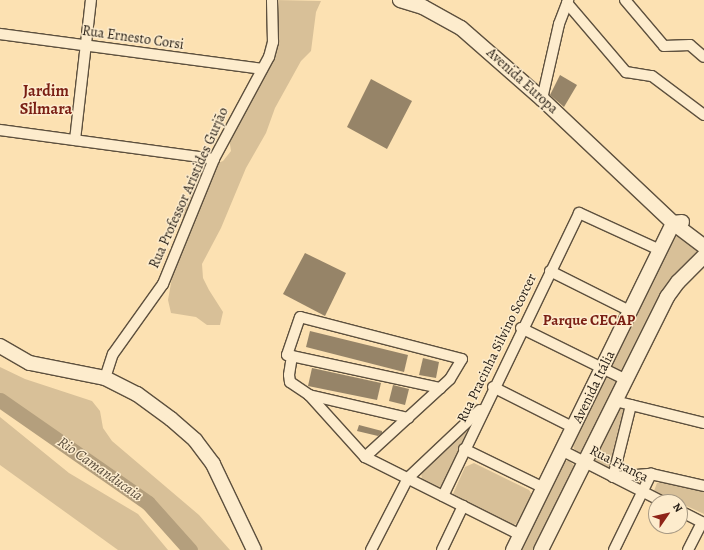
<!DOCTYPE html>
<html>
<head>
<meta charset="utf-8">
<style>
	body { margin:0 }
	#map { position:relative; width:704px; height:550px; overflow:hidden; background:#fce1b2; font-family:Alegreya,serif }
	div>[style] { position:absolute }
	.green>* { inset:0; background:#d8c098 }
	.river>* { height:15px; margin:-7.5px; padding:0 7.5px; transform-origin:7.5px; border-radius:7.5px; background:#b49f7d }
	.building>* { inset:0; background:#968468 }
	.roads { filter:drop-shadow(1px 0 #5d503e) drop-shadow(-1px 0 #5d503e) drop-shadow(0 1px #5d503e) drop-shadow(0 -1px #5d503e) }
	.street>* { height:10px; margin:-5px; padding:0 5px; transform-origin:5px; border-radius:5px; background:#fdeccd }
	.secondary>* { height:14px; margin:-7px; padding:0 7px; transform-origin:7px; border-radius:7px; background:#fdeccd }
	span { translate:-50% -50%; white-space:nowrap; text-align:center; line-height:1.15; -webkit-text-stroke:3px #fdeccd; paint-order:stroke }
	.street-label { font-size:14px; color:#282017 }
	.neighbourhood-label { font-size:15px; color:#7a1f14; font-weight:700 }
	.water-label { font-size:15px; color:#594c3b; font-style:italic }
	.quarter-label { font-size:16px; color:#7a1f14; font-weight:700 }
	.north { position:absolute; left:648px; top:494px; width:40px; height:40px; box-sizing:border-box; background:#fdeccd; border:1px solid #a89a84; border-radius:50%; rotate:56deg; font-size:11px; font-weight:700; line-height:16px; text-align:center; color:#282017 }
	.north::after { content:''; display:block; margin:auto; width:14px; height:18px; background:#8f2418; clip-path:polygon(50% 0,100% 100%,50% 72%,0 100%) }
</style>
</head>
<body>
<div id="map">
	<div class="green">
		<i style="clip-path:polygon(275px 0,321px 1px,316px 12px,311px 51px,301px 61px,275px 108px,266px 133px,246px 168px,221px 228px,202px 264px,203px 278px,209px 290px,223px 312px,220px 325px,207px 325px,196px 317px,171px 313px,168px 300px,184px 211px,194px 186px,210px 166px,223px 161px,231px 151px,227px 125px,239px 119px,248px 109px,254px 97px,268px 33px,267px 7px)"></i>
		<i style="clip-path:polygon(679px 231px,699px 249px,666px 286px,629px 367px,619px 373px,615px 371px,611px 361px,672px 236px)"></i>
		<i style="clip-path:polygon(0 367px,25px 379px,92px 401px,100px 411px,103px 428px,112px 441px,199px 515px,230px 550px,187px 550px,172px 540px,136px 500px,113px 487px,55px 433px,0 403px)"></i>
		<i style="clip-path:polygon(607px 378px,615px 381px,617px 386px,585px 452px,576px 452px,571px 443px,602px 380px)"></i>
		<i style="clip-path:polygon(620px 407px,627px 410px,611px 469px,593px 459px)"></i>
		<i style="clip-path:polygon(0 417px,69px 473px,138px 514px,168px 550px,118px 550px,0 465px)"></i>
		<i style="clip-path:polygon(465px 430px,467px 434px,444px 485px,434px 489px,422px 481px,421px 470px)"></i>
		<i style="clip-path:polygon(564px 461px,569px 461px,576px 467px,537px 550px,517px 550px)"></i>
		<i style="clip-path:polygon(474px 463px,529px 490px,533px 496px,521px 522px,511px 526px,456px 499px,453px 494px,465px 467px)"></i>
		<i style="clip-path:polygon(661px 482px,704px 492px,704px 514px,654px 491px,657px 483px)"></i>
	</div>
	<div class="river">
		<i style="left:0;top:400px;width:180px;rotate:34.8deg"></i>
		<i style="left:148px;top:503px;width:63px;rotate:48.2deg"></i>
	</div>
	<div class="building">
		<i style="clip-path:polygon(560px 75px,577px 85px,564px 107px,550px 95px)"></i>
		<i style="clip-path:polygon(371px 79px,412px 101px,387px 149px,347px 127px)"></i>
		<i style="clip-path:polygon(305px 253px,346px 273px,325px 316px,283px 294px)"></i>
		<i style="clip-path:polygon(310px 331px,408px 355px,404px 372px,306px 347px)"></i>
		<i style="clip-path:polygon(423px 358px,439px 362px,436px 378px,419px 375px)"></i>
		<i style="clip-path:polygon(312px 368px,381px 383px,377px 400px,308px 386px)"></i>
		<i style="clip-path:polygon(393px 385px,409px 389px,405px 405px,389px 401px)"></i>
		<i style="clip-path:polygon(359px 425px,382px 431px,382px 433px,378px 436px,357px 431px)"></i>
	</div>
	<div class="roads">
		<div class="street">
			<i style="left:625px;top:0;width:60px;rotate:49.7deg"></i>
			<i style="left:664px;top:46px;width:26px;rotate:-2deg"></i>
			<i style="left:690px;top:45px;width:18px;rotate:41deg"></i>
			<i style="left:567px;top:3px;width:91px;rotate:49.5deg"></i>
			<i style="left:626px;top:72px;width:26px;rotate:9deg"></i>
			<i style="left:652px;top:76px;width:65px;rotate:36.9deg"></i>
			<i style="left:0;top:34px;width:264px;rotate:7.6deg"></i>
			<i style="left:542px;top:99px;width:77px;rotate:-77.2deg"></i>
			<i style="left:559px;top:24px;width:26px;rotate:-69deg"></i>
			<i style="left:0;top:130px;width:216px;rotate:7.7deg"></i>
			<i style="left:75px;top:140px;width:141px;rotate:-83.5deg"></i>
			<i style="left:550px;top:271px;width:89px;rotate:26.6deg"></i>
			<i style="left:521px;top:328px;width:117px;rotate:26.3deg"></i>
			<i style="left:292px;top:356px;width:19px;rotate:99deg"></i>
			<i style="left:289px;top:375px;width:7px;rotate:82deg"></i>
			<i style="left:290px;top:382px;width:23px;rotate:34deg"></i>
			<i style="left:309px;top:395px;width:84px;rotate:47.9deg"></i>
			<i style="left:365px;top:457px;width:174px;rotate:26.6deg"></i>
			<i style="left:105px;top:378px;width:25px;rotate:-72deg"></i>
			<i style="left:113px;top:354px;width:86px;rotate:-54.5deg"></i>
			<i style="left:163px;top:284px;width:135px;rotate:-67.8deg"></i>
			<i style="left:214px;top:159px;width:116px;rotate:-61.7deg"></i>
			<i style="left:269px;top:57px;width:16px;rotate:-75deg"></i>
			<i style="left:273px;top:42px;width:42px;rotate:-91.4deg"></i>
			<i style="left:493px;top:387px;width:91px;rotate:26.8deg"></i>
			<i style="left:309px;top:395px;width:102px;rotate:13.1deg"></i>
			<i style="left:615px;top:401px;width:92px;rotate:13.9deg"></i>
			<i style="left:631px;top:405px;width:74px;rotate:104deg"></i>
			<i style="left:613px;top:477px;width:38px;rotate:-5deg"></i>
			<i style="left:651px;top:474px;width:54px;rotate:12.8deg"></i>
			<i style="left:464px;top:449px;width:89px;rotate:26deg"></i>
			<i style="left:563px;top:451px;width:112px;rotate:27deg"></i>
			<i style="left:365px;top:457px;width:115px;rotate:-42.5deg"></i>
			<i style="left:450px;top:379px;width:23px;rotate:-59deg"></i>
			<i style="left:462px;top:359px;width:167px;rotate:-165.5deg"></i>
			<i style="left:300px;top:317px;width:40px;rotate:108.9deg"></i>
			<i style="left:287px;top:355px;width:157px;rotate:12.2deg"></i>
			<i style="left:443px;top:496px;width:314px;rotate:-64.3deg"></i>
			<i style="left:579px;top:213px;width:89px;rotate:24.6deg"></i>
			<i style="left:680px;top:511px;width:27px;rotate:27deg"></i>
			<i style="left:371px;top:550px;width:81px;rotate:-62.8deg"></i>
			<i style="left:408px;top:478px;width:99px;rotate:-43.4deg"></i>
			<i style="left:442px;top:550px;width:49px;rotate:-64.5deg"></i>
			<i style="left:614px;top:550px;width:85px;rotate:-64deg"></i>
			<i style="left:688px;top:550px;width:31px;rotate:-63deg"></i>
		</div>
		<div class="secondary">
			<i style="left:400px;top:0;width:24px;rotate:17deg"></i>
			<i style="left:423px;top:7px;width:43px;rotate:28.9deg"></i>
			<i style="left:461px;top:28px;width:108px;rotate:41.2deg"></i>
			<i style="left:542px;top:99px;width:180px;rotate:43.4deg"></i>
			<i style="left:673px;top:223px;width:39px;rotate:37deg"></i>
			<i style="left:0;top:346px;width:34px;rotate:30deg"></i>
			<i style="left:30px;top:363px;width:76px;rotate:11.3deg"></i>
			<i style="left:105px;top:378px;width:36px;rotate:27deg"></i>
			<i style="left:137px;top:394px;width:42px;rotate:36.3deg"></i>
			<i style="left:171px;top:419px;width:32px;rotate:41deg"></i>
			<i style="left:195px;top:440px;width:30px;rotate:53deg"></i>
			<i style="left:213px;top:464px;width:95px;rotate:64.5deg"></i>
			<i style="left:513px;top:550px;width:364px;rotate:-63.9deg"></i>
			<i style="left:673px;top:223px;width:9px;rotate:-6deg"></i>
			<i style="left:541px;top:550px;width:283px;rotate:-63.5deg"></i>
			<i style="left:667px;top:297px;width:19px;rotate:-54deg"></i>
			<i style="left:678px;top:282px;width:37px;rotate:-45deg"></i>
		</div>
	</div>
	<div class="street-label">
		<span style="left:133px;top:38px;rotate:8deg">Rua Ernesto Corsi</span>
		<span style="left:522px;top:81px;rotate:42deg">Avenida Europa</span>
		<span style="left:189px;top:188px;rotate:-66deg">Rua Professor Aristides Gurjão</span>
		<span style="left:497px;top:348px;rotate:-64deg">Rua Pracinha Silvino Scorcer</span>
		<span style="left:594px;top:387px;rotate:-64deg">Avenida Itália</span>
		<span style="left:619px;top:464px;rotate:27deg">Rua França</span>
	</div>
	<div class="neighbourhood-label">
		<span style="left:589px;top:321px">Parque CECAP</span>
	</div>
	<div class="water-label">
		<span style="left:100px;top:469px;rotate:35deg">Rio Camanducaia</span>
	</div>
	<div class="quarter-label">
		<span style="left:46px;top:100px">Jardim<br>Silmara</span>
	</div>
	<div class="north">N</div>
</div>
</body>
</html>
